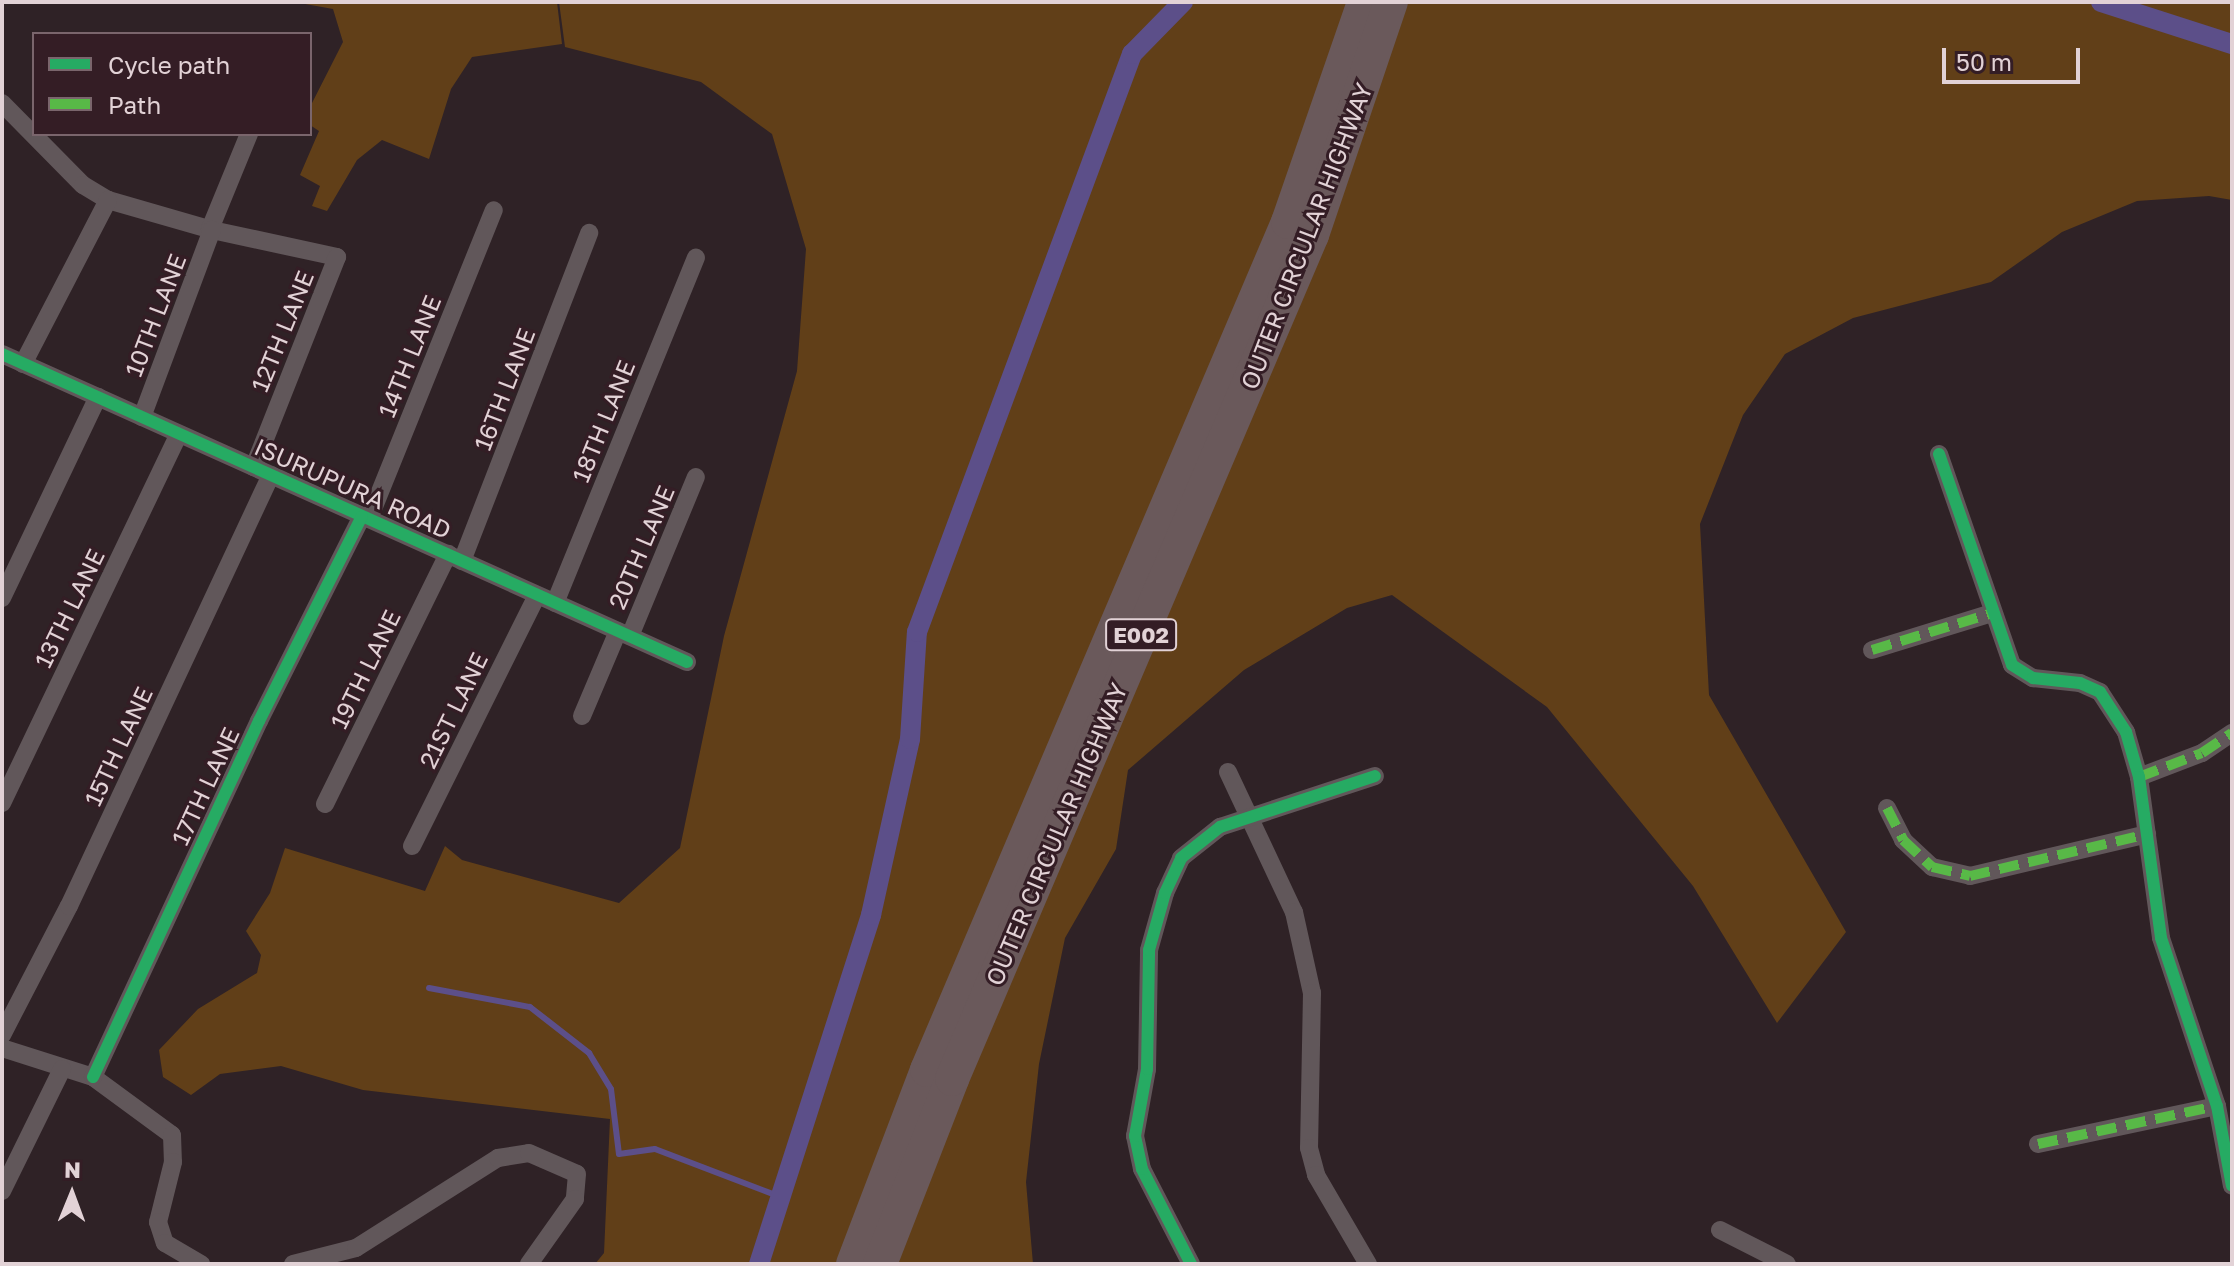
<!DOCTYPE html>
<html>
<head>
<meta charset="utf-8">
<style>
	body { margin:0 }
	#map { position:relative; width:2234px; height:1266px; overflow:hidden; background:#2f2226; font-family:"Golos Text",sans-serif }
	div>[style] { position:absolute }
	.green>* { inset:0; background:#613f18 }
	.stream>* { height:6px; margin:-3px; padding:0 3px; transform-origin:3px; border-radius:3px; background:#5c4f89 }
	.canal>* { height:20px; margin:-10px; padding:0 10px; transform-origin:10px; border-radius:10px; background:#5c4f89 }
	.minor>* { height:18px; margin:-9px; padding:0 9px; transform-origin:9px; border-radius:9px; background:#61575a }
	.motorway>* { height:34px; margin:-17px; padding:0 17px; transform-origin:17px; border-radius:17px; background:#6a595b }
	.quiet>* { height:10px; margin-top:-5px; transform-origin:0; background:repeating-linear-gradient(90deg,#58b947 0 20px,transparent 0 30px) }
	.cycleway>* { height:12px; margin:-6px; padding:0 6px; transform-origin:6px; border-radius:6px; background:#26ab63 }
	span { translate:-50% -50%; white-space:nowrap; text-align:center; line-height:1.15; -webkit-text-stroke:6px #341d25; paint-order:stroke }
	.shield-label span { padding:2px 6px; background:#341d25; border:2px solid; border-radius:6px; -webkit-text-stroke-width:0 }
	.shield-label { font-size:22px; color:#e2d2d6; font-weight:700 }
	.street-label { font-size:24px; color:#e2d2d6 }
	.frame { position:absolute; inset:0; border:4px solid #e2d2d6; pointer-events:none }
	.legend { position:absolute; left:32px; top:32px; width:280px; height:104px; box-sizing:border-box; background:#341d25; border:2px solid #7a656c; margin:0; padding:10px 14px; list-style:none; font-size:24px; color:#e2d2d6 }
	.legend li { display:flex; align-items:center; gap:16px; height:40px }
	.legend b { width:40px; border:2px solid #7a656c }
	.north { position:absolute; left:32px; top:1154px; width:80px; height:80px; -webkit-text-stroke:6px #341d25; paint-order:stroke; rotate:1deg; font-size:22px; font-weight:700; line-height:32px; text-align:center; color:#e2d2d6 }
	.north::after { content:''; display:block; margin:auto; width:28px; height:36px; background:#e2d2d6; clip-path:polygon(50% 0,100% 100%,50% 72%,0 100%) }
	.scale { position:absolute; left:1942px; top:48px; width:138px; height:36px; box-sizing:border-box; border:4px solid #e2d2d6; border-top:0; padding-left:10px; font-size:24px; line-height:28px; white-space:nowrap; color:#e2d2d6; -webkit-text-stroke:6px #341d25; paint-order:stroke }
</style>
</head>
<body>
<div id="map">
	<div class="green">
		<i style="clip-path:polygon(294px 2px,557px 2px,562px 44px,472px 57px,451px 89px,429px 159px,382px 140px,357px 160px,327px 211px,312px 206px,320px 186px,300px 175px,319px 131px,310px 125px,310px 107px,343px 42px,333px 9px)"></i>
		<i style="clip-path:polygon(559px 2px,2232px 2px,2232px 200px,2209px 196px,2137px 201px,2062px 232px,1991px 282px,1853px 318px,1785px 354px,1743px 415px,1700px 524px,1709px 695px,1846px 932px,1777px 1023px,1693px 886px,1547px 707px,1392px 595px,1347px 608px,1244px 670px,1128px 770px,1116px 849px,1065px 938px,1039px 1064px,1026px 1182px,1033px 1264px,595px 1264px,604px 1253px,610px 1119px,363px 1090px,281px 1066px,220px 1074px,191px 1095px,163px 1077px,159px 1050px,198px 1009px,257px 973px,261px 955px,246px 931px,270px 893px,285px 848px,425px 891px,445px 846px,462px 860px,619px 903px,680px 848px,724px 636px,797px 371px,806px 249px,772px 134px,701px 82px,565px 47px)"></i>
	</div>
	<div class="stream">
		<i style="left:429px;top:988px;width:103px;rotate:10.7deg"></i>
		<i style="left:530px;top:1007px;width:75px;rotate:37.9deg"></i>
		<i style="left:589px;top:1053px;width:42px;rotate:58.6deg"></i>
		<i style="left:611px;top:1089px;width:65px;rotate:83deg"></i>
		<i style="left:619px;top:1154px;width:36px;rotate:-8deg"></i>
		<i style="left:655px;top:1149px;width:135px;rotate:20.9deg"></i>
	</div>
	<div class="canal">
		<i style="left:2101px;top:2px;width:138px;rotate:17.8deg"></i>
		<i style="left:759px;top:1264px;width:367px;rotate:-72.2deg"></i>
		<i style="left:871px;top:915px;width:180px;rotate:-77.5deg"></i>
		<i style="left:910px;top:739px;width:107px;rotate:-86.3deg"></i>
		<i style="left:917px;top:632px;width:617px;rotate:-69.6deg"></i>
		<i style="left:1132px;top:54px;width:73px;rotate:-45.6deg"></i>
	</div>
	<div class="minor">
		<i style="left:2px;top:103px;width:115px;rotate:45.4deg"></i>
		<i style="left:83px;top:185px;width:29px;rotate:31deg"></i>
		<i style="left:108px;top:200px;width:108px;rotate:16.1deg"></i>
		<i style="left:212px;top:230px;width:128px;rotate:12.2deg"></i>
		<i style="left:337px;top:257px;width:226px;rotate:111.6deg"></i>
		<i style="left:210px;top:229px;width:103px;rotate:-67.7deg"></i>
		<i style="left:2px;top:354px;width:751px;rotate:24.21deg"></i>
		<i style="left:23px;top:364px;width:185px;rotate:-62.6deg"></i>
		<i style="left:142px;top:417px;width:200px;rotate:-69.5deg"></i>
		<i style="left:1939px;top:454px;width:223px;rotate:70.9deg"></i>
		<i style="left:2012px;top:665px;width:25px;rotate:32deg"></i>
		<i style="left:2033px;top:678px;width:47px;rotate:6.1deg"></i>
		<i style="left:2080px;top:683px;width:22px;rotate:24deg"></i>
		<i style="left:2100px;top:692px;width:48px;rotate:57deg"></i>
		<i style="left:2126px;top:732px;width:47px;rotate:73.9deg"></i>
		<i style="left:2139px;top:777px;width:162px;rotate:82.2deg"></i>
		<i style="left:2161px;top:938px;width:177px;rotate:71.6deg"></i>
		<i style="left:2217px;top:1106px;width:81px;rotate:79.4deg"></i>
		<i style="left:369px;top:519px;width:333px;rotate:-68deg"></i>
		<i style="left:462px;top:561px;width:352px;rotate:-68.8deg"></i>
		<i style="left:2px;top:598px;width:223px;rotate:-64.5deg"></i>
		<i style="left:555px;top:603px;width:373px;rotate:-67.8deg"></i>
		<i style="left:630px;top:636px;width:172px;rotate:-67.5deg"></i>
		<i style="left:1872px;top:650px;width:126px;rotate:-17.1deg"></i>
		<i style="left:582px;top:716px;width:92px;rotate:-67deg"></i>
		<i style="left:1228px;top:772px;width:155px;rotate:64.8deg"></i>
		<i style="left:1294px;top:912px;width:83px;rotate:77.5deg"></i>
		<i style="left:1312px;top:993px;width:155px;rotate:91.1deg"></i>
		<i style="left:1309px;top:1148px;width:28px;rotate:75deg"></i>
		<i style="left:1316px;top:1175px;width:103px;rotate:59.7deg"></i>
		<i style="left:2139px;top:777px;width:67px;rotate:-20.9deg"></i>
		<i style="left:2202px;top:753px;width:36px;rotate:-34deg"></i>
		<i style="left:2px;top:803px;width:409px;rotate:-64.4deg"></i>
		<i style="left:325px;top:804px;width:279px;rotate:-63.8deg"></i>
		<i style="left:1887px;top:808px;width:36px;rotate:63deg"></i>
		<i style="left:1903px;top:840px;width:40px;rotate:43deg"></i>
		<i style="left:1932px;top:867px;width:39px;rotate:13deg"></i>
		<i style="left:1970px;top:876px;width:182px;rotate:-13.3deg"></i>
		<i style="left:412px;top:846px;width:280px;rotate:-63.5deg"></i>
		<i style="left:2px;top:1035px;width:145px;rotate:-62.6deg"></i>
		<i style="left:69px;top:906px;width:476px;rotate:-64.9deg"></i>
		<i style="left:2px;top:1048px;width:96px;rotate:17.7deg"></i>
		<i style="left:93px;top:1077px;width:98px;rotate:36.3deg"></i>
		<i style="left:172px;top:1135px;width:27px;rotate:88deg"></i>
		<i style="left:173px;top:1162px;width:62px;rotate:104deg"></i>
		<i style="left:158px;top:1222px;width:22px;rotate:72deg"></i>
		<i style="left:165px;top:1243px;width:42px;rotate:30.3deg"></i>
		<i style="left:93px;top:1077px;width:393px;rotate:-65deg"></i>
		<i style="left:259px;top:721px;width:229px;rotate:-63.3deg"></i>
		<i style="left:2038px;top:1144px;width:183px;rotate:-12deg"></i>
		<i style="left:2px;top:1191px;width:136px;rotate:-63.8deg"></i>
		<i style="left:1720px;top:1230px;width:75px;rotate:26.9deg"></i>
		<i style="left:293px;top:1264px;width:65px;rotate:-14.3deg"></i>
		<i style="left:356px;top:1248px;width:168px;rotate:-32.4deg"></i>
		<i style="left:498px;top:1158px;width:31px;rotate:-9deg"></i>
		<i style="left:529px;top:1153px;width:52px;rotate:23.6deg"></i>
		<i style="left:577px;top:1174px;width:25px;rotate:95deg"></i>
		<i style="left:575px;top:1199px;width:80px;rotate:125.3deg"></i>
		<i style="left:1191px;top:1264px;width:107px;rotate:-117.3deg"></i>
		<i style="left:1142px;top:1169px;width:34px;rotate:-102deg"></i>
		<i style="left:1135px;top:1136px;width:68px;rotate:-79.8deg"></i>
		<i style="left:1147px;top:1069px;width:119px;rotate:-89deg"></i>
		<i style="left:1149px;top:950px;width:59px;rotate:-74.3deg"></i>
		<i style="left:1165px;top:893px;width:38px;rotate:-65deg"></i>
		<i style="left:1181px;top:858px;width:50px;rotate:-38.5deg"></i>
		<i style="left:1220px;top:827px;width:163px;rotate:-18.2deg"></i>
	</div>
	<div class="motorway">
		<i style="left:853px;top:1264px;width:208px;rotate:-69.1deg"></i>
		<i style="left:927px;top:1070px;width:922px;rotate:-66.94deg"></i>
		<i style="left:1288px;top:222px;width:233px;rotate:-70.9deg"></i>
		<i style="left:880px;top:1264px;width:199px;rotate:-68.7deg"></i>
		<i style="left:952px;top:1079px;width:918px;rotate:-66.9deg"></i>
		<i style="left:1312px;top:235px;width:246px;rotate:-71.3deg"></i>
	</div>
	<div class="quiet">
		<i style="left:1872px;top:650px;width:126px;rotate:-17.1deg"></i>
		<i style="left:2139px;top:777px;width:67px;rotate:-20.9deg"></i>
		<i style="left:2202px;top:753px;width:36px;rotate:-34deg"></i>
		<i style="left:1887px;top:808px;width:36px;rotate:63deg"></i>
		<i style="left:1903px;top:840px;width:40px;rotate:43deg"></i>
		<i style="left:1932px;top:867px;width:39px;rotate:13deg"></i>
		<i style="left:1970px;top:876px;width:182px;rotate:-13.3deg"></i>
		<i style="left:2038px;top:1144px;width:183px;rotate:-12deg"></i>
	</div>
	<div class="cycleway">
		<i style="left:2px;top:354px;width:751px;rotate:24.21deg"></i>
		<i style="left:1939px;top:454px;width:223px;rotate:70.9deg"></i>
		<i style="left:2012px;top:665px;width:25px;rotate:32deg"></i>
		<i style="left:2033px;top:678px;width:47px;rotate:6.1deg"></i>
		<i style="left:2080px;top:683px;width:22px;rotate:24deg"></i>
		<i style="left:2100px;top:692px;width:48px;rotate:57deg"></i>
		<i style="left:2126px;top:732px;width:47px;rotate:73.9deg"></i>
		<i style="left:2139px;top:777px;width:162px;rotate:82.2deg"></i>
		<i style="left:2161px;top:938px;width:177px;rotate:71.6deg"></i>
		<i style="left:2217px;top:1106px;width:81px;rotate:79.4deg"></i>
		<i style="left:93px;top:1077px;width:393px;rotate:-65deg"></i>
		<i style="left:259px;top:721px;width:229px;rotate:-63.3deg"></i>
		<i style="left:1191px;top:1264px;width:107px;rotate:-117.3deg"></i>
		<i style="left:1142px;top:1169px;width:34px;rotate:-102deg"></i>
		<i style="left:1135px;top:1136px;width:68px;rotate:-79.8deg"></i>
		<i style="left:1147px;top:1069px;width:119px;rotate:-89deg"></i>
		<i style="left:1149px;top:950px;width:59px;rotate:-74.3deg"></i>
		<i style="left:1165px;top:893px;width:38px;rotate:-65deg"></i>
		<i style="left:1181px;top:858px;width:50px;rotate:-38.5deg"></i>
		<i style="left:1220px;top:827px;width:163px;rotate:-18.2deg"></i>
	</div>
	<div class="shield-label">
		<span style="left:1141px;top:635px">E002</span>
	</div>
	<div class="street-label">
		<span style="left:1306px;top:236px;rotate:-69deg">OUTER CIRCULAR HIGHWAY</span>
		<span style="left:155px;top:315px;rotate:-69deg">10TH LANE</span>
		<span style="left:282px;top:331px;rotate:-68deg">12TH LANE</span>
		<span style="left:409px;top:356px;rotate:-68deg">14TH LANE</span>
		<span style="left:504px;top:389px;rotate:-69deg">16TH LANE</span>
		<span style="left:603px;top:421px;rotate:-68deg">18TH LANE</span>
		<span style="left:353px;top:488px;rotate:24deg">ISURUPURA ROAD</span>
		<span style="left:641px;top:547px;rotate:-67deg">20TH LANE</span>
		<span style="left:69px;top:608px;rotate:-64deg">13TH LANE</span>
		<span style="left:365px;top:669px;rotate:-64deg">19TH LANE</span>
		<span style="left:453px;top:710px;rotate:-64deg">21ST LANE</span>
		<span style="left:118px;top:746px;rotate:-65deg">15TH LANE</span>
		<span style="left:205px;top:786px;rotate:-65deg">17TH LANE</span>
		<span style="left:1056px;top:834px;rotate:-67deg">OUTER CIRCULAR HIGHWAY</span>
	</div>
	<div class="frame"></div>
	<ul class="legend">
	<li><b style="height:10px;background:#26ab63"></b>Cycle path</li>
	<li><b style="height:10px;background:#58b947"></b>Path</li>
	</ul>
	<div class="north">N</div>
	<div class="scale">50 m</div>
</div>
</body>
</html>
